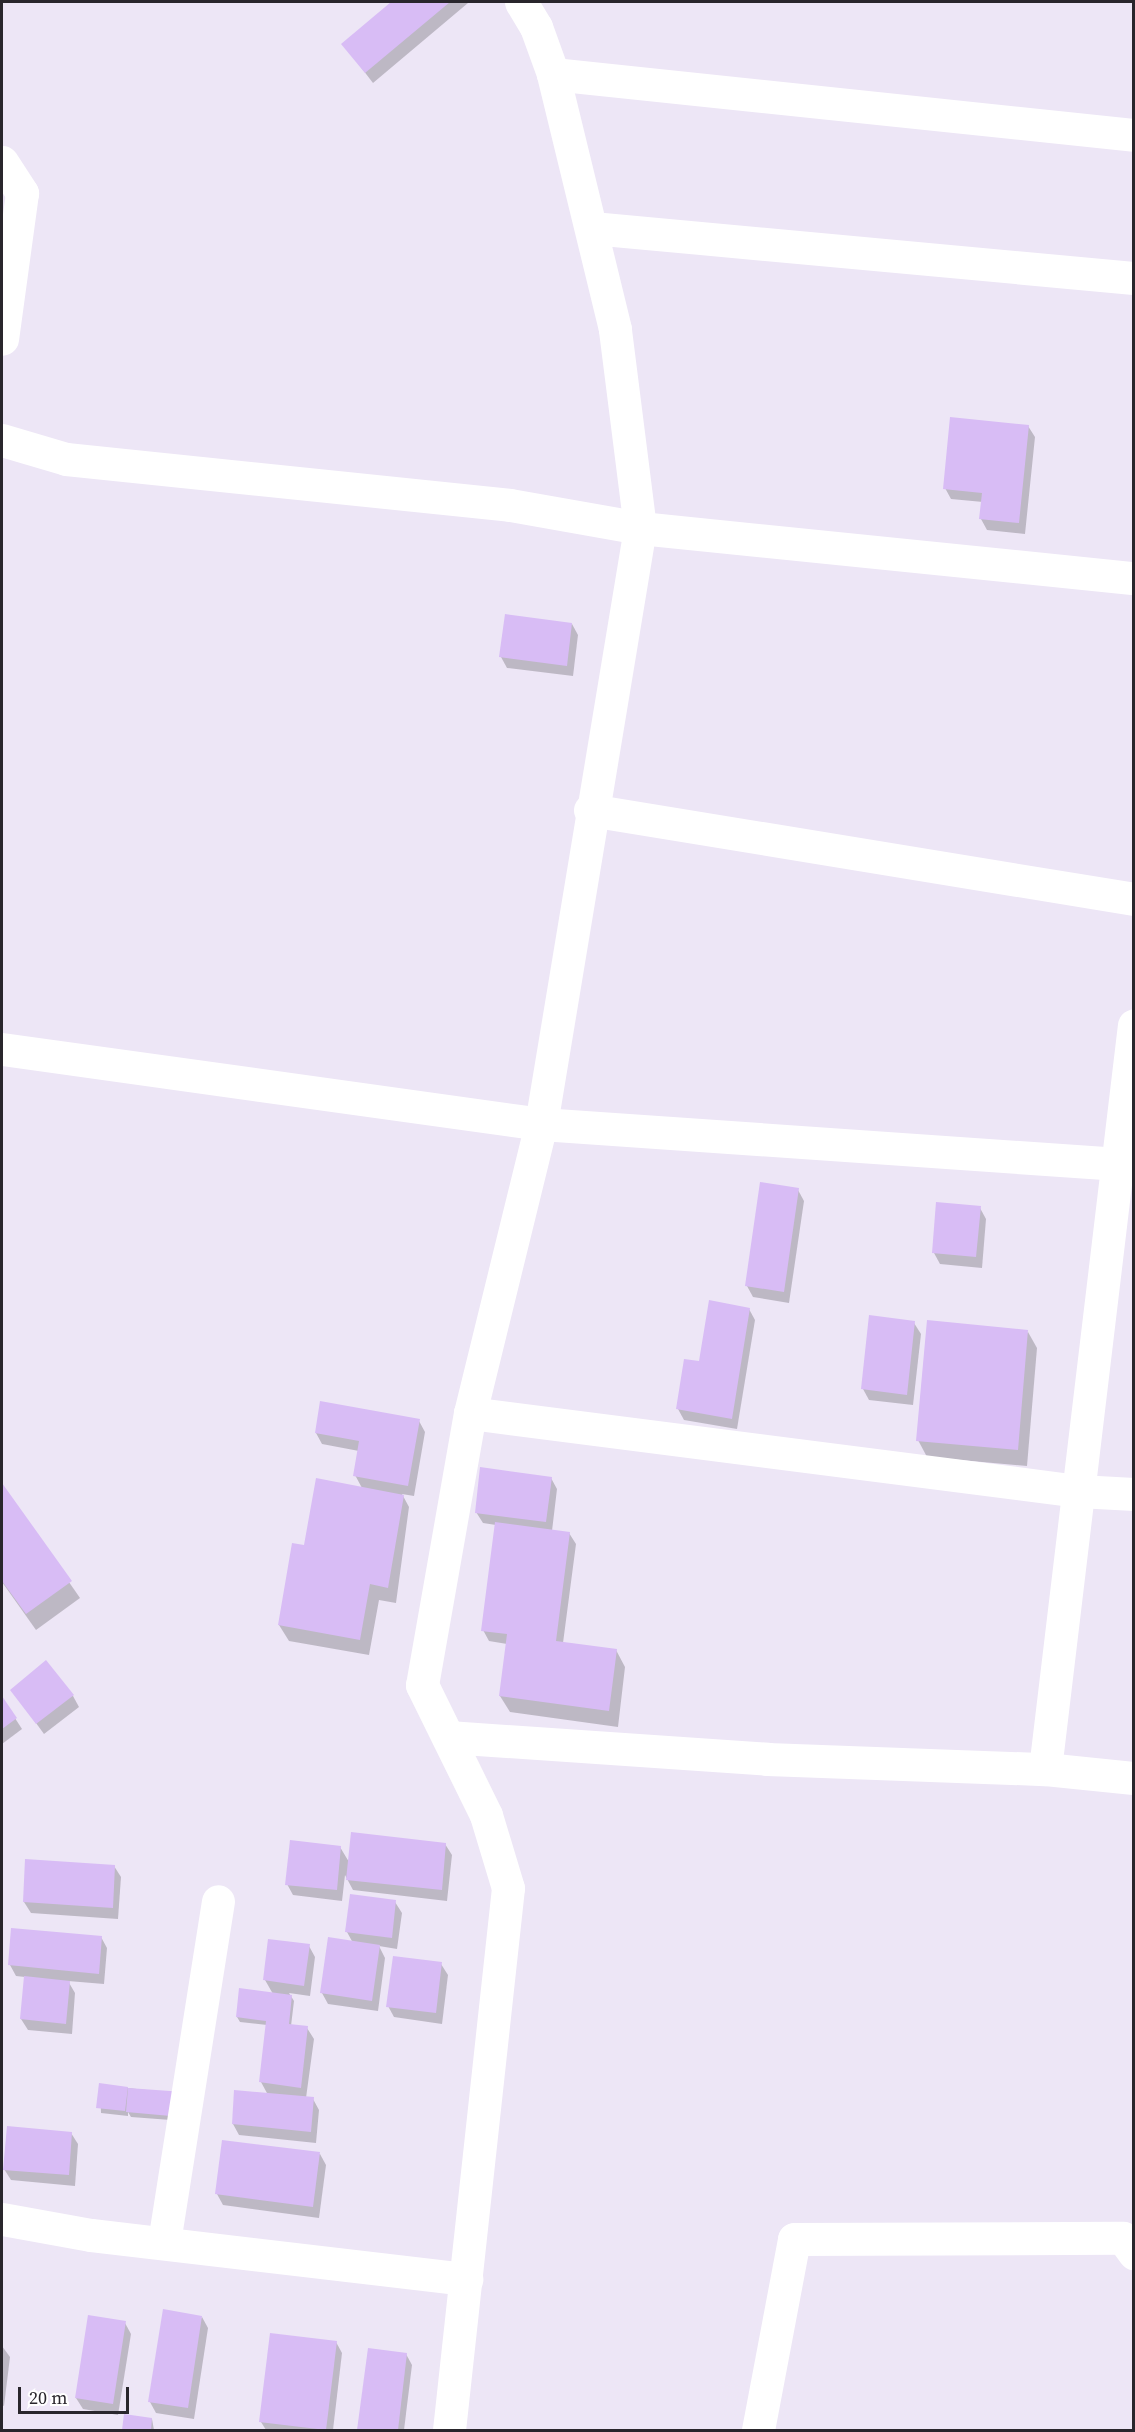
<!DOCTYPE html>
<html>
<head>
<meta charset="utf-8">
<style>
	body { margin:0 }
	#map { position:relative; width:1135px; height:2432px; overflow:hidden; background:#ede6f6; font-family:"Source Serif 4",serif }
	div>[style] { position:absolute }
	.shadow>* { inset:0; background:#0003 }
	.building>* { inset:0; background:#d8bcf5 }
	.minor>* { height:33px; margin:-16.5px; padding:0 16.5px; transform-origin:16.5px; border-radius:16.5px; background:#fff }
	span { translate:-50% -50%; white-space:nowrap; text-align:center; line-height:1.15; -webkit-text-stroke:4.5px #fff; paint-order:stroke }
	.frame { position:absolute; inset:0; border:3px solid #29262c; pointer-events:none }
	.scale { position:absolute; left:18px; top:2387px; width:111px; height:27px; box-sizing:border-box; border:3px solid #29262c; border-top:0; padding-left:8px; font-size:18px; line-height:21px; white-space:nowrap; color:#29262c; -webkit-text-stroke:4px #fff; paint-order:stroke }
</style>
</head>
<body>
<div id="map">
	<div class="shadow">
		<i style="clip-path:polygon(394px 2px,468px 3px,373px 83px,343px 44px)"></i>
		<i style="clip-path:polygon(1028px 426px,1035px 437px,1025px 534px,987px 530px,981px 519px,983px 502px,951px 499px,945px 488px)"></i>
		<i style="clip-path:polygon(572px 624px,578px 635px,573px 676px,507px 668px,501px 657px)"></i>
		<i style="clip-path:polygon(798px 1190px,804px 1201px,789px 1303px,753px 1297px,747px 1286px)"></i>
		<i style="clip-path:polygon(980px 1208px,986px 1219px,982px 1268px,940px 1264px,934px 1253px)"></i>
		<i style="clip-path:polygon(749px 1309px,755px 1320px,737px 1429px,684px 1420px,678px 1409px,701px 1363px)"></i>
		<i style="clip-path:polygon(914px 1323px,921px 1334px,913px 1405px,869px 1400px,863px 1389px)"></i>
		<i style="clip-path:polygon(1028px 1332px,1037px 1348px,1027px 1466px,927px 1457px,918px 1440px)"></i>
		<i style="clip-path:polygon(419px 1421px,425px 1432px,414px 1496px,402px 1494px,409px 1507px,396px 1603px,379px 1600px,369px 1655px,289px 1641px,279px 1625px,305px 1547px,362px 1488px,355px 1475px,359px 1451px,322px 1444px,316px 1433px)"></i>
		<i style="clip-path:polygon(551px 1478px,557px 1489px,552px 1531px,569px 1533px,576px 1544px,563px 1643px,616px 1650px,625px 1667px,618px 1727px,510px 1712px,500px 1696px,507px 1644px,489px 1641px,483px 1630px,496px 1525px,483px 1523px,476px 1512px)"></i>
		<i style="clip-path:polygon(2px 1485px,80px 1598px,36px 1630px,2px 1582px)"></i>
		<i style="clip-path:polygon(12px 1690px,73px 1696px,79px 1707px,44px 1734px)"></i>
		<i style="clip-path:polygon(2px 1698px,22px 1729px,2px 1744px)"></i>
		<i style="clip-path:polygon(445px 1844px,452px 1855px,447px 1901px,353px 1890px,345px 1875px,342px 1901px,293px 1895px,287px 1884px,340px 1847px,349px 1862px)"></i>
		<i style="clip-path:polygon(114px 1866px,121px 1877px,118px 1919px,31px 1913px,24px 1902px)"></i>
		<i style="clip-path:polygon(395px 1902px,402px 1913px,397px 1949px,379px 1946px,385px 1958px,378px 2011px,328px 2004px,322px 1993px,353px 1943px,347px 1932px)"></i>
		<i style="clip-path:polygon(101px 1937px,107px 1948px,104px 1984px,68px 1981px,75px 1993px,72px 2034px,28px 2030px,21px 2019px,25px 1977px,16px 1976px,10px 1965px)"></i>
		<i style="clip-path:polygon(309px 1946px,315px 1957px,310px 1996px,289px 1993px,294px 2001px,291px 2026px,307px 2028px,314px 2039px,306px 2098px,313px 2099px,319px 2110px,316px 2143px,239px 2135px,233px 2124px,268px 2095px,261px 2082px,267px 2025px,240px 2022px,237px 2017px,273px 1994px,265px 1980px)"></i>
		<i style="clip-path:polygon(441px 1964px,448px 1975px,442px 2024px,394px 2017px,388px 2006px)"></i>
		<i style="clip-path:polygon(100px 2085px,183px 2094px,184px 2121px,131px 2117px,128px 2112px,128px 2116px,101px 2113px)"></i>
		<i style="clip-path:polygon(71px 2133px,78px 2144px,75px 2186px,11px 2180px,4px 2169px)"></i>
		<i style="clip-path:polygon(320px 2154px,326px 2165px,319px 2218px,223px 2205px,217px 2194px)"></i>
		<i style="clip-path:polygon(202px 2317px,208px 2328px,194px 2419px,156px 2413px,150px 2402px)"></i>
		<i style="clip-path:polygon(125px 2323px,131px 2334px,118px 2415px,83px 2409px,76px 2398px)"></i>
		<i style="clip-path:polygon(336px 2342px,342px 2353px,333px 2430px,266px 2430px,261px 2422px)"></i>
		<i style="clip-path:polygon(2px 2346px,10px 2357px,4px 2406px,2px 2405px)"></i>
		<i style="clip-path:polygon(369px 2349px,406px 2354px,412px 2365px,404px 2430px,359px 2430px)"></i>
		<i style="clip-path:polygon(125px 2416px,152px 2419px,154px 2430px,124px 2430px)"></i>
	</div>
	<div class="building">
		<i style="clip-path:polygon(391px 2px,450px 2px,365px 73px,341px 44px)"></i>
		<i style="clip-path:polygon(950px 417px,1029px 425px,1019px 523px,979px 519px,982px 493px,943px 489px)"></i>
		<i style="clip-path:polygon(505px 614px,572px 623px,567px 666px,499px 657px)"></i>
		<i style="clip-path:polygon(760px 1182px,799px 1188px,784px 1292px,745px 1286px)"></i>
		<i style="clip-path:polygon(936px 1202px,981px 1206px,976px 1257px,932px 1253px)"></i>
		<i style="clip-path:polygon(709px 1300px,750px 1308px,732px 1419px,676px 1409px,684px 1359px,699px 1361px)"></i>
		<i style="clip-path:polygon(869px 1315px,915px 1321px,907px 1395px,861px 1389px)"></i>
		<i style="clip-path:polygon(927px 1320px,1028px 1330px,1018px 1450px,916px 1441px)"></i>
		<i style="clip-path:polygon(320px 1401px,420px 1419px,408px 1486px,353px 1476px,359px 1441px,315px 1433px)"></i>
		<i style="clip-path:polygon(480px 1467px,552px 1477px,546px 1522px,475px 1513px)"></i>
		<i style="clip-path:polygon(316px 1478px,404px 1495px,388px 1588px,370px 1584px,360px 1640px,278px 1625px,292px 1543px,304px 1545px)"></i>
		<i style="clip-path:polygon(2px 1483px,72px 1581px,26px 1614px,2px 1581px)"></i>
		<i style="clip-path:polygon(495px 1522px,570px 1532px,556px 1641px,617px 1649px,609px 1711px,499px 1696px,507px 1634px,481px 1631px)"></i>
		<i style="clip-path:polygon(46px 1660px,74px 1695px,36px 1724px,10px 1690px)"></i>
		<i style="clip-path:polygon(2px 1696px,17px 1718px,2px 1729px)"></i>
		<i style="clip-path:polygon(351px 1832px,446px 1843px,442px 1890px,346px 1880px)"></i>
		<i style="clip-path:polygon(290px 1840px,341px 1846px,337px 1890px,285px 1885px)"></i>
		<i style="clip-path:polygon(25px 1859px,115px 1865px,113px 1908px,23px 1902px)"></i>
		<i style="clip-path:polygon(350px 1894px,396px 1900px,392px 1938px,345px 1932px)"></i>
		<i style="clip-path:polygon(11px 1928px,102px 1936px,99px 1974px,8px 1965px)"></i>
		<i style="clip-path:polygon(328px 1937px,380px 1945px,372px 2001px,320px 1993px)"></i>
		<i style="clip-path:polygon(268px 1939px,310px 1944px,304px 1986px,263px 1980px)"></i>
		<i style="clip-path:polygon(393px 1956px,442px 1962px,436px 2013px,386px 2007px)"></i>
		<i style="clip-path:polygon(24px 1976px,70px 1981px,66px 2024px,20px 2019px)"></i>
		<i style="clip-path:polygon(239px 1988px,292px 1995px,289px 2024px,308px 2026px,301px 2088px,259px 2082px,266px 2021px,236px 2017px)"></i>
		<i style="clip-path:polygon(99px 2083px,128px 2087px,125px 2111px,96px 2108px)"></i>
		<i style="clip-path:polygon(128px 2088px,184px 2092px,182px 2117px,126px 2112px)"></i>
		<i style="clip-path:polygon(234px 2090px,314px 2097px,311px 2132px,232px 2124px)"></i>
		<i style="clip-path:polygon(7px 2126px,72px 2132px,69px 2175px,3px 2170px)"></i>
		<i style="clip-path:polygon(222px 2140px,320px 2152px,313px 2207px,215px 2194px)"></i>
		<i style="clip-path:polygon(163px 2309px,202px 2316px,188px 2408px,148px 2402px)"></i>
		<i style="clip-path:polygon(88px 2315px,126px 2321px,113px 2404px,75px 2398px)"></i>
		<i style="clip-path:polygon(270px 2333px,337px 2341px,326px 2430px,259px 2422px)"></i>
		<i style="clip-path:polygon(368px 2348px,407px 2353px,398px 2430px,357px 2430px)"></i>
		<i style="clip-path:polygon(124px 2414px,152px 2418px,151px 2430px,122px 2430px)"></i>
	</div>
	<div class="minor">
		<i style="left:553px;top:74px;width:584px;rotate:5.99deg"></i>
		<i style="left:2px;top:162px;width:37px;rotate:57deg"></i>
		<i style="left:22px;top:193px;width:147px;rotate:97.8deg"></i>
		<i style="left:592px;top:228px;width:544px;rotate:5.27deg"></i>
		<i style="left:2px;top:440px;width:67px;rotate:16.5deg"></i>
		<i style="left:66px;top:459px;width:446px;rotate:5.9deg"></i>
		<i style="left:510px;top:505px;width:132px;rotate:10deg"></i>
		<i style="left:640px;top:528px;width:497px;rotate:5.8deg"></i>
		<i style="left:590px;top:810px;width:551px;rotate:9.29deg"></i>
		<i style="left:2px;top:1049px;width:544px;rotate:7.92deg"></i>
		<i style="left:541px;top:1124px;width:594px;rotate:3.96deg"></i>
		<i style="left:470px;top:1413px;width:613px;rotate:7.31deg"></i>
		<i style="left:1078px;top:1491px;width:56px;rotate:3.1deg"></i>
		<i style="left:448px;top:1737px;width:320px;rotate:3.9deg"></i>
		<i style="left:767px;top:1759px;width:278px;rotate:2.1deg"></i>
		<i style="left:1045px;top:1769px;width:89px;rotate:5.8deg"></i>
		<i style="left:1045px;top:1769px;width:749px;rotate:-83.18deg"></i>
		<i style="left:2px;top:2219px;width:90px;rotate:10.2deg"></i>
		<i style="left:91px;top:2235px;width:378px;rotate:6.7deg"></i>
		<i style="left:164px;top:2242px;width:345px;rotate:-81deg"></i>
		<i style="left:449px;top:2430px;width:545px;rotate:-83.79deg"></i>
		<i style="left:508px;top:1888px;width:76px;rotate:-106.8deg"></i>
		<i style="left:486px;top:1815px;width:145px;rotate:-116.2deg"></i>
		<i style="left:422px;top:1685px;width:276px;rotate:-80deg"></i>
		<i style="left:470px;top:1413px;width:298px;rotate:-76.2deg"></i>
		<i style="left:541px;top:1124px;width:604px;rotate:-80.57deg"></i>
		<i style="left:640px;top:528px;width:201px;rotate:-97.2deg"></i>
		<i style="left:615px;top:329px;width:262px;rotate:-103.7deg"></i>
		<i style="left:553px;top:74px;width:50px;rotate:-109.9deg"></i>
		<i style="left:536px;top:27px;width:29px;rotate:-121deg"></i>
		<i style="left:758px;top:2430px;width:194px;rotate:-79.3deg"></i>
		<i style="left:794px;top:2239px;width:329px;rotate:-0.2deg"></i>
		<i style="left:1123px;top:2238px;width:19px;rotate:54deg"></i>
	</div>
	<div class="frame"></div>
	<div class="scale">20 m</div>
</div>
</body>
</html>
